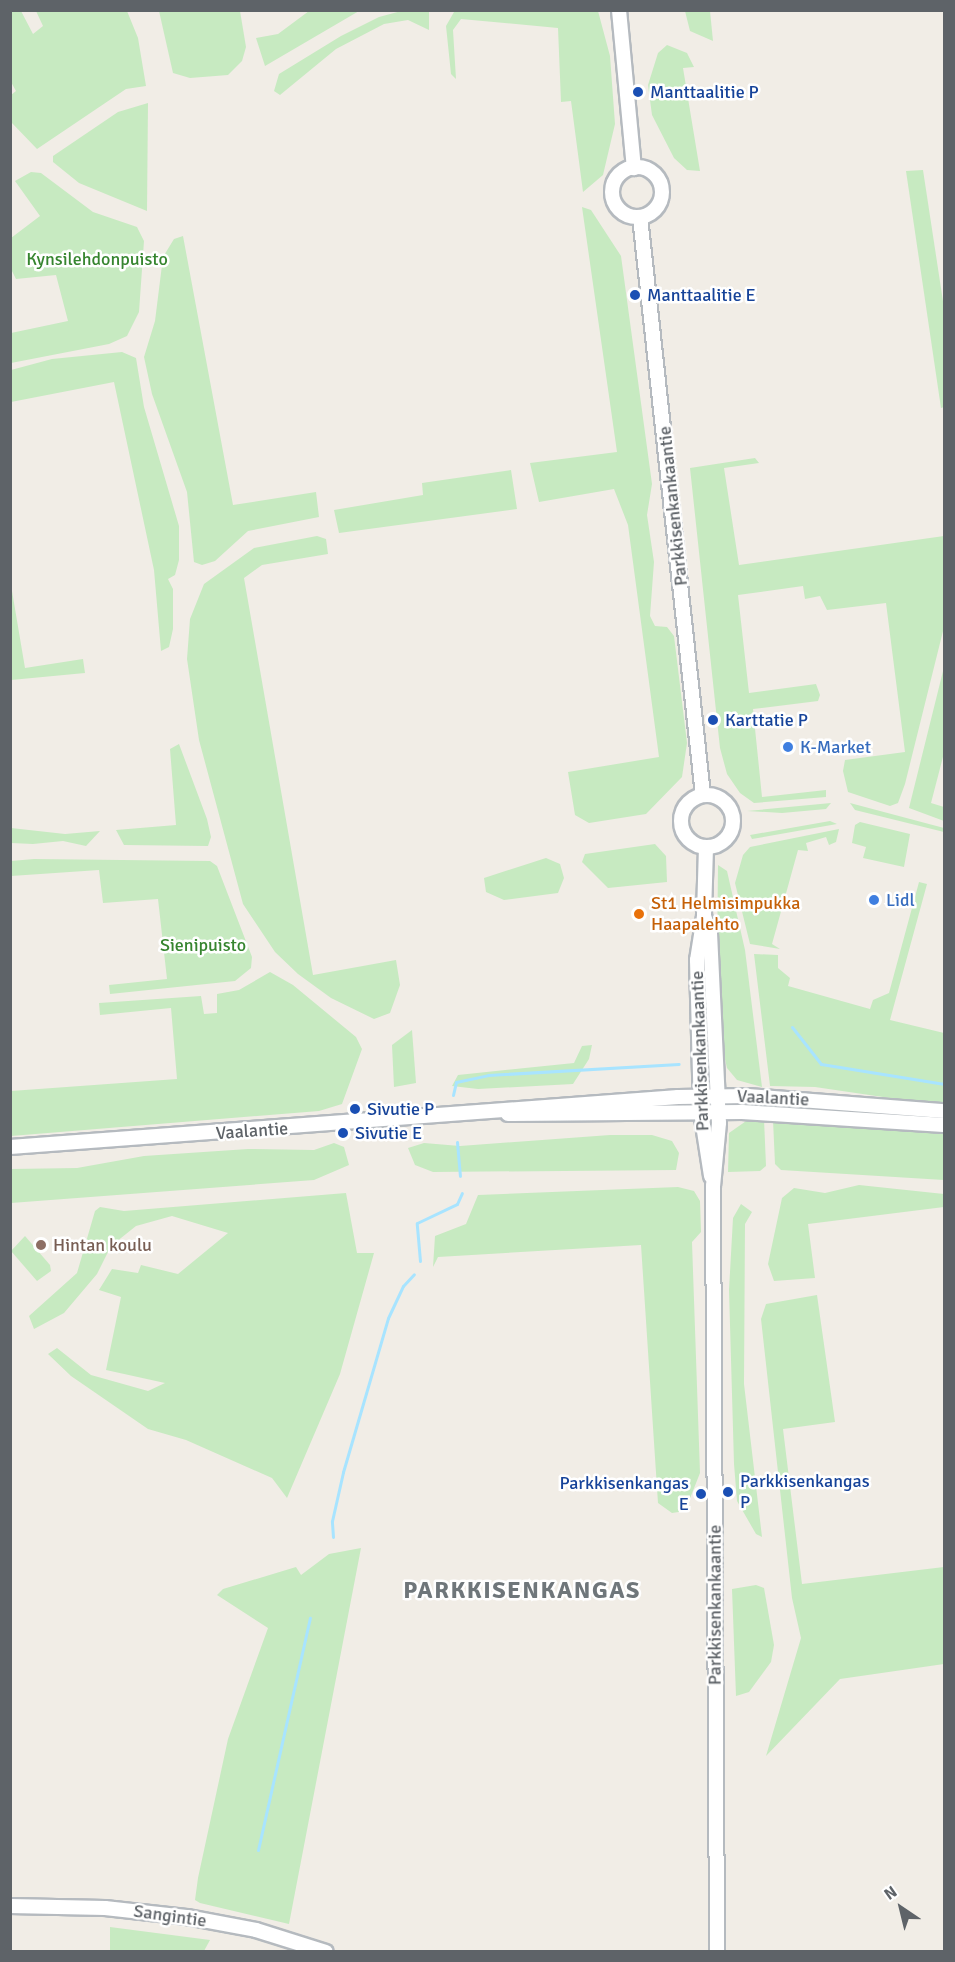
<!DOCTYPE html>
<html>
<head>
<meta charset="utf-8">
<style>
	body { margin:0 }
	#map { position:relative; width:955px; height:1962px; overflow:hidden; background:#f1ede6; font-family:Signika,sans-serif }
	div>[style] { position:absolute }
	.green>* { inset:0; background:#c7eac1 }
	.stream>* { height:3px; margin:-1.5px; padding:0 1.5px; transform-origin:1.5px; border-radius:1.5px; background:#a8e4ff }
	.roads { filter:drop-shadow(2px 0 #b5babf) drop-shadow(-2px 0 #b5babf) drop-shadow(0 2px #b5babf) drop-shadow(0 -2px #b5babf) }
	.secondary>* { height:14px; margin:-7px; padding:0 7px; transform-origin:7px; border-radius:7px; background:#fff }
	.secondary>.ring { margin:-7px; padding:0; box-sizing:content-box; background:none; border:14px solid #fff; border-radius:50% }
	.dots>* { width:16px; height:16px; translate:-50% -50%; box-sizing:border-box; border:3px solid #fff; border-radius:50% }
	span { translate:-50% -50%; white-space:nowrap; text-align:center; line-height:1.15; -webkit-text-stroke:5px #fff; paint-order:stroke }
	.transit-label { font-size:18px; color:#164399 }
	.left { translate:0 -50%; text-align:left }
	.right { translate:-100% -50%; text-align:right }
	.park-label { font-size:18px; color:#36852f }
	.street-label { font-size:18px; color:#5e6368 }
	.shop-label { font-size:18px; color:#366cbe }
	.food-label { font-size:18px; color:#c56008 }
	.education-label { font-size:18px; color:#785e54 }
	.district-label { font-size:24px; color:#6f767a; font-weight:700; letter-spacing:1.5px }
	.frame { position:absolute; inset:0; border:12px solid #5e6368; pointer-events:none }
	.north { position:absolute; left:871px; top:1878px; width:60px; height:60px; -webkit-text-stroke:4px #fff; paint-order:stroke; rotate:325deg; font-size:16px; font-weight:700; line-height:24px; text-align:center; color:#5e6368 }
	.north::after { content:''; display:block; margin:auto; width:21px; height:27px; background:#5e6368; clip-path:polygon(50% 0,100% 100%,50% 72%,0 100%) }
</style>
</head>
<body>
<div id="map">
	<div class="green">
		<i style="clip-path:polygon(11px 10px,21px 11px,33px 34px,43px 26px,36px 11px,127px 11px,138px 38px,146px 86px,126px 89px,37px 149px,11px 122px,11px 95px,16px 91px,11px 82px)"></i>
		<i style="clip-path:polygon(405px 10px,429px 11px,429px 30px,408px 20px,384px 24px,336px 49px,280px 95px,274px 91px,279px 74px,341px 36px,379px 17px)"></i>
		<i style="clip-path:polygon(159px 11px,240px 11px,246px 47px,242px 61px,228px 75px,190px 78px,173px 73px)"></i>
		<i style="clip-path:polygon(309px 11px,359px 11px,265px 66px,256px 38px,278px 34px)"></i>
		<i style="clip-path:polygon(464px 11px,598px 11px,610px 56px,615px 124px,603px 175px,583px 192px,571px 101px,561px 102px,558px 28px,461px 19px,453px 30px,456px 79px,451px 74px,446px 26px,454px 12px)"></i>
		<i style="clip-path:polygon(685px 11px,710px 11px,713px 41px,690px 31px)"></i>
		<i style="clip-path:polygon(667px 45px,687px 53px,694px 67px,683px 68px,700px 171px,687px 170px,674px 158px,652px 115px,648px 85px,658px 53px)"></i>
		<i style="clip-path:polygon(148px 103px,147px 211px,79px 183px,53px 162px,53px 156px,118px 112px)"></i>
		<i style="clip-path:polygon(923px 170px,944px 308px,944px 407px,941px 408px,906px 171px)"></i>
		<i style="clip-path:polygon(31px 172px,41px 173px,93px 212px,137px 227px,144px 241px,139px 312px,127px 336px,109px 344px,11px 363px,11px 333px,68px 321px,56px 275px,16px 279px,11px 269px,11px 238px,40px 216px,15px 181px)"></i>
		<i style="clip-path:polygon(582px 207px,591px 210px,621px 256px,652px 484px,647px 515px,654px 562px,650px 616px,655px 626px,667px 627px,674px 636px,687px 743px,682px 777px,646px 814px,589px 823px,575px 815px,568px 772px,659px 757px,628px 525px,614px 489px,539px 502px,530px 463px,617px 452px)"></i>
		<i style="clip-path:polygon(183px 236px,233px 505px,316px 492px,319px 517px,248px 531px,215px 561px,202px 565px,194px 562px,187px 492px,152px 394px,144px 357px,155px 321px,163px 257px,174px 239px)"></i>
		<i style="clip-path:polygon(122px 352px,136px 358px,144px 407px,179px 526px,179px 560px,175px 575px,168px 579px,173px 589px,173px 629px,169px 647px,161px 651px,154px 570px,114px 382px,11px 402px,11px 370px,52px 359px)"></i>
		<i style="clip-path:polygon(755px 458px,759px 463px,724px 468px,739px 565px,944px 536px,944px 627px,905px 784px,898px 803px,890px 806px,848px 792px,843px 771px,845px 760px,905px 752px,886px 603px,827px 610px,820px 596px,805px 599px,803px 586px,738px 595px,749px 693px,816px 684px,820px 695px,818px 701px,753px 709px,762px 797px,826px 790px,826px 797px,754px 803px,740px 793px,727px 774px,720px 748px,690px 468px)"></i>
		<i style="clip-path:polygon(511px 470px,517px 509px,339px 533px,334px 510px,423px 495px,422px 483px)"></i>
		<i style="clip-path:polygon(317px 536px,326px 539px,328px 554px,262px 565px,244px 578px,313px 975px,396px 960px,400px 985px,390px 1013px,374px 1019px,331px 998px,298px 974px,275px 952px,243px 904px,199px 740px,187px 659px,190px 619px,204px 584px,254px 548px)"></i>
		<i style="clip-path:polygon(12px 591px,25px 668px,83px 659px,85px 673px,11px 680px)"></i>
		<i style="clip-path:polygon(944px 667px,944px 753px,931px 803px,944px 807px,944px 821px,909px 808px)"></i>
		<i style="clip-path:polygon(179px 744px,207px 819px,211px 837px,208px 846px,124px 845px,116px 830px,176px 825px,170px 749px)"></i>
		<i style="clip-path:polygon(831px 803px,826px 809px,782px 813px,747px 811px)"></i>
		<i style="clip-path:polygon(850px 803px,944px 828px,944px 832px,855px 810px)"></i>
		<i style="clip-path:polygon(830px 821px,837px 824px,752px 839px,750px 835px)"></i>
		<i style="clip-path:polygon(860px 822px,910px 834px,904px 867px,863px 858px,866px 847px,852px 843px,855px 825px)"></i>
		<i style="clip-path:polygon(11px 828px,65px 834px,100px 831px,86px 846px,63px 841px,33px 844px,11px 843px)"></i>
		<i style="clip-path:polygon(839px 829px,836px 842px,829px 845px,826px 837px,806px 843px,808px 851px,798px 850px,772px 944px,780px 949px,750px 944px,735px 883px,743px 855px,750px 847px)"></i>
		<i style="clip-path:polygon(655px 844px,666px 856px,667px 882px,608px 888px,582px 862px,585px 854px)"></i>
		<i style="clip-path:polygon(546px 858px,560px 864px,564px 878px,558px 893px,504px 900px,486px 892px,484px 878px)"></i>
		<i style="clip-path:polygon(34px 859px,210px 861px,217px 866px,252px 957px,251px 968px,235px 981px,110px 994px,109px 985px,167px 979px,158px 899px,103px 903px,99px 870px,11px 876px,11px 861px)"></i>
		<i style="clip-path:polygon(718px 865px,727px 871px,745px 950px,762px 1087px,737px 1080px,727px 1068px,722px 1046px,717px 963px)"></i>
		<i style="clip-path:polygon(919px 882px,927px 884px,890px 1020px,944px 1033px,944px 1106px,815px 1087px,770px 1086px,754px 954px,778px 955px,778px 968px,790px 978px,788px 986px,870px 1009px,873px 1000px,889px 993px)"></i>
		<i style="clip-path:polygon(270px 972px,293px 985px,356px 1037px,362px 1049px,342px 1104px,319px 1111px,11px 1136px,11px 1091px,177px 1079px,171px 1008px,100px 1015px,99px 1003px,201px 996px,204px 1014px,217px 1013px,217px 994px,239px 990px)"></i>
		<i style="clip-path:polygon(412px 1030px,416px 1083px,394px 1087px,392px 1045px)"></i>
		<i style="clip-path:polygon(592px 1045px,589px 1059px,573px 1084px,478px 1089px,452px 1086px,458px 1075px,574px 1063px,582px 1046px)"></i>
		<i style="clip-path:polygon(749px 1119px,764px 1119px,766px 1166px,760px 1171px,728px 1172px,729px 1133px)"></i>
		<i style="clip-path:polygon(773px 1120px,944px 1130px,944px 1180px,781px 1170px,775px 1164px)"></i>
		<i style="clip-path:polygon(610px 1135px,652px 1135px,672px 1141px,679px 1153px,676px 1170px,433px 1172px,415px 1165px,408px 1148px,424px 1143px,460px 1146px)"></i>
		<i style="clip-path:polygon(334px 1143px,344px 1147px,349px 1165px,314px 1180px,11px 1203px,11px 1169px,77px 1168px,144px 1156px,248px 1149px,314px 1150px)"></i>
		<i style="clip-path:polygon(859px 1185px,944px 1194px,944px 1207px,808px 1224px,815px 1278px,774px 1281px,768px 1264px,782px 1198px,794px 1188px,825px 1193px)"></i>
		<i style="clip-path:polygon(678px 1187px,694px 1191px,700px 1201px,701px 1232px,692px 1242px,700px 1473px,685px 1511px,672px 1513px,658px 1503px,641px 1245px,438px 1257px,433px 1267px,435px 1236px,466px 1224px,478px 1195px)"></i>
		<i style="clip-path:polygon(346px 1193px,357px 1253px,374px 1253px,340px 1374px,287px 1498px,272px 1478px,186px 1440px,148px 1429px,71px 1376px,48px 1354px,57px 1348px,91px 1375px,148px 1391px,165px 1383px,106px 1370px,121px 1297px,99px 1290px,112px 1269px,138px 1273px,141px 1265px,178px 1274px,228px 1233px,172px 1216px,136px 1226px,111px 1246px,97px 1274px,64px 1313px,34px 1329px,29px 1316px,77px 1273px,95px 1211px,100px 1207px,124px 1211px)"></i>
		<i style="clip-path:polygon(741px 1204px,752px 1212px,745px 1224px,744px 1384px,762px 1537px,756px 1534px,737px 1501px,734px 1464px,729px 1290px,733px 1218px)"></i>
		<i style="clip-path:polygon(25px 1236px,50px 1265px,51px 1271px,37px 1281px,11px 1251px)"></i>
		<i style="clip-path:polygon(817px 1295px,835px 1422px,783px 1429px,802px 1584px,944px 1567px,944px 1664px,840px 1679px,766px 1756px,801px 1638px,792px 1598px,761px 1319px,766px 1304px)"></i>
		<i style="clip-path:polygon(361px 1548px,289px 1924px,200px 1903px,195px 1900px,198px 1878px,228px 1739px,268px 1628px,217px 1595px,223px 1589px,296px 1567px,301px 1575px,329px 1554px)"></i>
		<i style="clip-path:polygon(756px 1585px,764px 1588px,774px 1645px,771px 1662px,749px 1692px,736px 1696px,732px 1589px)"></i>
		<i style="clip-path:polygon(110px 1927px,210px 1940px,204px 1951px,110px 1951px)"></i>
	</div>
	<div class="stream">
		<i style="left:792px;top:1027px;width:47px;rotate:51.9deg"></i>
		<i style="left:821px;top:1064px;width:125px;rotate:9.2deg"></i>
		<i style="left:453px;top:1095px;width:13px;rotate:-77deg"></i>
		<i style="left:456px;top:1082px;width:33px;rotate:-12deg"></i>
		<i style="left:488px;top:1075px;width:191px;rotate:-3.3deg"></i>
		<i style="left:457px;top:1142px;width:34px;rotate:85deg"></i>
		<i style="left:420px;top:1261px;width:38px;rotate:-95deg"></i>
		<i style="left:417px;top:1223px;width:44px;rotate:-25.4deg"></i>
		<i style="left:457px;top:1204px;width:12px;rotate:-66deg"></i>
		<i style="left:333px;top:1537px;width:16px;rotate:-94deg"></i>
		<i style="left:332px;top:1521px;width:50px;rotate:-77.3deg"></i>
		<i style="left:343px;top:1472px;width:160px;rotate:-73.7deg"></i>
		<i style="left:388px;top:1318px;width:35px;rotate:-65deg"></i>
		<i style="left:403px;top:1286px;width:16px;rotate:-47deg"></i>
		<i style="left:258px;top:1850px;width:238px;rotate:-77.4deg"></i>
	</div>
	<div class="roads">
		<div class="secondary">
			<i style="left:619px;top:10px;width:159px;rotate:84.6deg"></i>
			<i class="ring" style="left:612px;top:167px;width:36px;height:36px"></i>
			<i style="left:640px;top:217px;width:581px;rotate:83.78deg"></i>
			<i class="ring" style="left:681px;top:795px;width:38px;height:38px"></i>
			<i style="left:706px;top:847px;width:69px;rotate:91.7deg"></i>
			<i style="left:704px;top:916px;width:45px;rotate:99deg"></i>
			<i style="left:697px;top:960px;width:152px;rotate:88.5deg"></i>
			<i style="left:701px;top:1112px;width:65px;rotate:81.1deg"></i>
			<i style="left:704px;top:916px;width:18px;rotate:71deg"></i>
			<i style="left:710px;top:933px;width:190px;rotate:87.3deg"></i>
			<i style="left:719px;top:1123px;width:63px;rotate:95.4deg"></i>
			<i style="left:713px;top:1186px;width:766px;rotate:89.7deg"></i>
			<i style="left:508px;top:1114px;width:234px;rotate:-0.5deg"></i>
			<i style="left:742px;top:1112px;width:202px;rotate:3.7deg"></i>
			<i style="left:10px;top:1147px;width:670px;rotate:-4.28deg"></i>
			<i style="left:678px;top:1097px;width:70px;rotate:-0.8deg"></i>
			<i style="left:748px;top:1096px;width:197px;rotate:4.4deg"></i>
			<i style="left:10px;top:1906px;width:95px;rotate:1.2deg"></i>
			<i style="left:105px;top:1908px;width:82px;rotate:6.3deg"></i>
			<i style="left:187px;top:1917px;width:70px;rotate:10.7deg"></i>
			<i style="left:256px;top:1930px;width:73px;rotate:17.4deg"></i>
		</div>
	</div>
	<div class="dots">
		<i style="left:638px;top:92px;background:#1a4fb4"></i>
		<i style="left:635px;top:295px;background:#1a4fb4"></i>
		<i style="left:713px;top:720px;background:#1a4fb4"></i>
		<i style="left:788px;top:747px;background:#3f7fe0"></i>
		<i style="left:874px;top:900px;background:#3f7fe0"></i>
		<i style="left:639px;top:914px;background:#e8710a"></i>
		<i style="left:355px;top:1109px;background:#1a4fb4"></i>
		<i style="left:343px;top:1133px;background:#1a4fb4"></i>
		<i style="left:41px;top:1245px;background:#8d6e63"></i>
		<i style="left:728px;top:1492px;background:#1a4fb4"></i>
		<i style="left:701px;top:1494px;background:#1a4fb4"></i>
	</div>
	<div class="transit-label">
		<span class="left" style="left:650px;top:92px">Manttaalitie P</span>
		<span class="left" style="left:647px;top:295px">Manttaalitie E</span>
		<span class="left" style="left:725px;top:720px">Karttatie P</span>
		<span class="left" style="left:367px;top:1109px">Sivutie P</span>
		<span class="left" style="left:355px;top:1133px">Sivutie E</span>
		<span class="left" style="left:740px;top:1492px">Parkkisenkangas<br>P</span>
		<span class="right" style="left:689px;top:1494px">Parkkisenkangas<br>E</span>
	</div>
	<div class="park-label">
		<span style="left:97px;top:259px">Kynsilehdonpuisto</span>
		<span style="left:203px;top:945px">Sienipuisto</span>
	</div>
	<div class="street-label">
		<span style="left:673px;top:506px;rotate:-96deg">Parkkisenkankaantie</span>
		<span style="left:700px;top:1051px;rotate:-92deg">Parkkisenkankaantie</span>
		<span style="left:773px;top:1098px;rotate:3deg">Vaalantie</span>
		<span style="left:252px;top:1131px;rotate:-4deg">Vaalantie</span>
		<span style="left:715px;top:1605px;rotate:-90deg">Parkkisenkankaantie</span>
		<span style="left:170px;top:1916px;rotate:8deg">Sangintie</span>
	</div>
	<div class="shop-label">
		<span class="left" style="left:800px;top:747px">K-Market</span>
		<span class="left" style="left:886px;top:900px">Lidl</span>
	</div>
	<div class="food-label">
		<span class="left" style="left:651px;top:914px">St1 Helmisimpukka<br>Haapalehto</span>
	</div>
	<div class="education-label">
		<span class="left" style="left:53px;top:1245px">Hintan koulu</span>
	</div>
	<div class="district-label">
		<span style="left:522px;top:1591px">PARKKISENKANGAS</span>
	</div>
	<div class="frame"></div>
	<div class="north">N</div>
</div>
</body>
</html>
